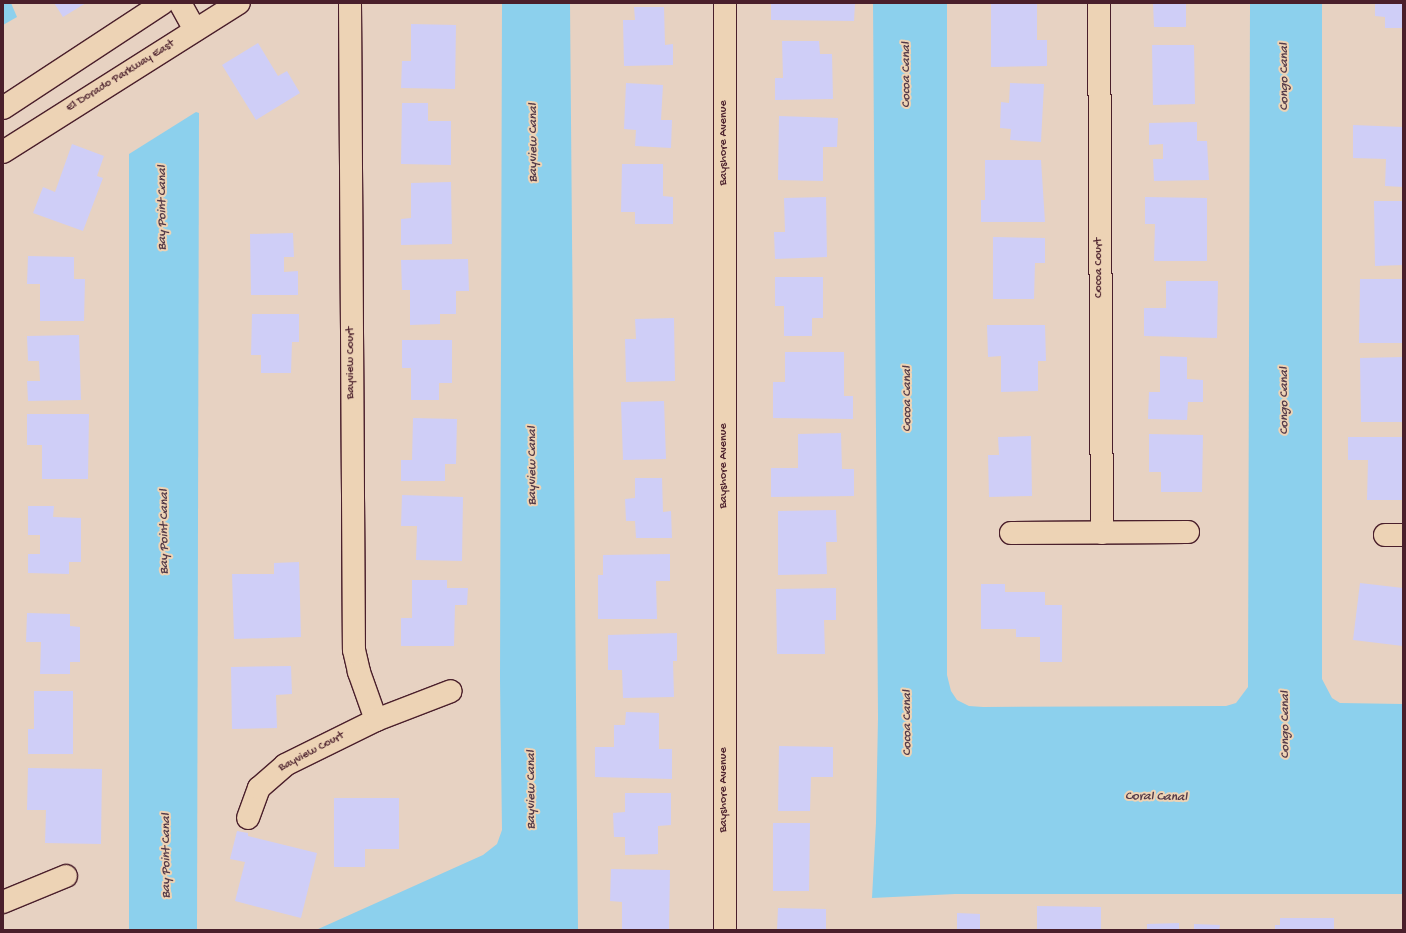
<!DOCTYPE html>
<html>
<head>
<meta charset="utf-8">
<style>
	body { margin:0 }
	#map { position:relative; width:1406px; height:933px; overflow:hidden; background:#e7d2c2; font-family:"Gochi Hand",sans-serif }
	div>[style] { position:absolute }
	.water>* { inset:0; background:#8cd0ed }
	.building>* { inset:0; background:#cfcef7 }
	.roads { filter:drop-shadow(1px 0 #4a1f2b) drop-shadow(-1px 0 #4a1f2b) drop-shadow(0 1px #4a1f2b) drop-shadow(0 -1px #4a1f2b) }
	.minor>* { height:22px; margin:-11px; padding:0 11px; transform-origin:11px; border-radius:11px; background:#edd3b5 }
	span { translate:-50% -50%; white-space:nowrap; text-align:center; line-height:1.15; -webkit-text-stroke:4px #edd3b5; paint-order:stroke }
	.street-label { font-size:12px; color:#4a1f2b }
	.water-label { font-size:13px; color:#543a48; font-style:italic }
	.frame { position:absolute; inset:0; border:4px solid #4a1f2b; pointer-events:none }
</style>
</head>
<body>
<div id="map">
	<div class="water">
		<i style="clip-path:polygon(3px 3px,11px 3px,17px 17px,3px 25px)"></i>
		<i style="clip-path:polygon(502px 3px,570px 3px,578px 930px,316px 930px,483px 855px,497px 844px,502px 830px,500px 680px)"></i>
		<i style="clip-path:polygon(873px 3px,947px 3px,947px 675px,951px 691px,957px 700px,969px 706px,983px 707px,1226px 706px,1236px 703px,1248px 687px,1250px 3px,1322px 3px,1322px 679px,1332px 698px,1340px 703px,1403px 704px,1403px 894px,955px 894px,872px 898px,876px 823px,878px 718px)"></i>
		<i style="clip-path:polygon(196px 112px,199px 113px,197px 930px,129px 930px,129px 154px)"></i>
	</div>
	<div class="building">
		<i style="clip-path:polygon(54px 3px,86px 3px,63px 17px)"></i>
		<i style="clip-path:polygon(771px 3px,855px 3px,854px 21px,771px 20px)"></i>
		<i style="clip-path:polygon(1037px 3px,1037px 40px,1047px 40px,1047px 66px,991px 67px,991px 4px)"></i>
		<i style="clip-path:polygon(1153px 3px,1186px 3px,1186px 27px,1154px 27px)"></i>
		<i style="clip-path:polygon(1375px 3px,1403px 3px,1403px 28px,1385px 28px,1385px 17px,1375px 16px)"></i>
		<i style="clip-path:polygon(634px 7px,664px 7px,665px 45px,673px 44px,673px 65px,624px 66px,623px 20px,635px 20px)"></i>
		<i style="clip-path:polygon(411px 24px,456px 25px,455px 89px,401px 88px,402px 61px,411px 61px)"></i>
		<i style="clip-path:polygon(782px 41px,819px 41px,820px 54px,832px 54px,833px 99px,775px 100px,775px 78px,783px 78px)"></i>
		<i style="clip-path:polygon(258px 43px,278px 76px,287px 71px,300px 93px,256px 120px,222px 65px)"></i>
		<i style="clip-path:polygon(1152px 45px,1194px 45px,1195px 104px,1153px 105px)"></i>
		<i style="clip-path:polygon(626px 83px,663px 85px,661px 120px,672px 120px,671px 148px,635px 146px,636px 130px,624px 129px)"></i>
		<i style="clip-path:polygon(1010px 83px,1044px 84px,1041px 142px,1010px 140px,1011px 129px,1000px 128px,1001px 102px,1009px 103px)"></i>
		<i style="clip-path:polygon(402px 103px,428px 103px,428px 121px,451px 121px,451px 165px,401px 164px)"></i>
		<i style="clip-path:polygon(779px 116px,838px 118px,837px 147px,823px 147px,823px 181px,778px 180px)"></i>
		<i style="clip-path:polygon(1197px 122px,1197px 141px,1207px 141px,1209px 180px,1154px 181px,1153px 159px,1163px 159px,1163px 144px,1149px 145px,1149px 123px)"></i>
		<i style="clip-path:polygon(1353px 125px,1403px 127px,1403px 187px,1385px 186px,1386px 159px,1353px 158px)"></i>
		<i style="clip-path:polygon(72px 144px,104px 156px,97px 176px,103px 178px,83px 231px,33px 213px,43px 187px,55px 192px)"></i>
		<i style="clip-path:polygon(985px 160px,1041px 160px,1045px 222px,981px 222px,981px 200px,985px 200px)"></i>
		<i style="clip-path:polygon(622px 164px,663px 164px,663px 196px,673px 197px,673px 224px,635px 224px,635px 212px,621px 212px)"></i>
		<i style="clip-path:polygon(451px 182px,452px 244px,401px 245px,401px 219px,411px 218px,411px 183px)"></i>
		<i style="clip-path:polygon(826px 197px,827px 257px,775px 259px,774px 232px,785px 232px,784px 198px)"></i>
		<i style="clip-path:polygon(1145px 197px,1207px 198px,1207px 261px,1154px 261px,1155px 224px,1145px 224px)"></i>
		<i style="clip-path:polygon(1374px 201px,1403px 201px,1403px 265px,1375px 266px)"></i>
		<i style="clip-path:polygon(293px 233px,294px 257px,284px 257px,284px 272px,298px 271px,298px 295px,251px 295px,250px 234px)"></i>
		<i style="clip-path:polygon(993px 237px,1045px 238px,1045px 263px,1035px 263px,1034px 299px,993px 299px)"></i>
		<i style="clip-path:polygon(28px 256px,74px 257px,74px 279px,85px 279px,84px 321px,40px 321px,40px 284px,27px 284px)"></i>
		<i style="clip-path:polygon(468px 259px,469px 291px,456px 291px,456px 314px,440px 314px,440px 324px,410px 325px,410px 290px,402px 290px,401px 260px)"></i>
		<i style="clip-path:polygon(775px 277px,823px 277px,823px 318px,812px 318px,812px 336px,784px 336px,784px 306px,775px 306px)"></i>
		<i style="clip-path:polygon(1360px 279px,1403px 279px,1403px 343px,1359px 343px)"></i>
		<i style="clip-path:polygon(1166px 281px,1218px 281px,1217px 338px,1144px 336px,1144px 308px,1166px 308px)"></i>
		<i style="clip-path:polygon(252px 314px,299px 314px,299px 342px,292px 342px,291px 373px,261px 373px,261px 355px,251px 355px)"></i>
		<i style="clip-path:polygon(674px 318px,675px 381px,626px 382px,625px 339px,636px 339px,635px 319px)"></i>
		<i style="clip-path:polygon(987px 325px,1045px 325px,1046px 361px,1038px 361px,1038px 391px,1001px 392px,1001px 356px,988px 357px)"></i>
		<i style="clip-path:polygon(79px 335px,81px 400px,28px 401px,27px 381px,40px 381px,39px 361px,28px 361px,27px 336px)"></i>
		<i style="clip-path:polygon(402px 340px,452px 340px,452px 383px,439px 383px,439px 400px,411px 400px,411px 368px,402px 368px)"></i>
		<i style="clip-path:polygon(785px 352px,844px 352px,844px 396px,853px 396px,853px 419px,773px 418px,773px 382px,785px 382px)"></i>
		<i style="clip-path:polygon(1160px 356px,1187px 357px,1187px 379px,1203px 380px,1203px 402px,1188px 402px,1187px 420px,1148px 419px,1149px 392px,1160px 392px)"></i>
		<i style="clip-path:polygon(1403px 357px,1403px 422px,1361px 422px,1360px 358px)"></i>
		<i style="clip-path:polygon(664px 401px,666px 459px,623px 460px,621px 402px)"></i>
		<i style="clip-path:polygon(27px 414px,89px 414px,88px 479px,42px 479px,42px 445px,27px 445px)"></i>
		<i style="clip-path:polygon(413px 418px,457px 419px,456px 464px,445px 464px,445px 481px,401px 481px,401px 460px,412px 460px)"></i>
		<i style="clip-path:polygon(841px 433px,842px 469px,854px 469px,854px 496px,771px 497px,771px 468px,798px 468px,798px 434px)"></i>
		<i style="clip-path:polygon(1149px 434px,1203px 435px,1202px 492px,1161px 492px,1161px 472px,1149px 472px)"></i>
		<i style="clip-path:polygon(1031px 436px,1032px 496px,989px 497px,988px 455px,999px 455px,998px 437px)"></i>
		<i style="clip-path:polygon(1348px 437px,1403px 437px,1403px 500px,1367px 500px,1368px 460px,1348px 460px)"></i>
		<i style="clip-path:polygon(635px 478px,662px 478px,663px 512px,671px 511px,672px 538px,636px 538px,635px 521px,626px 521px,625px 499px,635px 498px)"></i>
		<i style="clip-path:polygon(402px 495px,463px 497px,462px 561px,416px 560px,417px 526px,401px 526px)"></i>
		<i style="clip-path:polygon(28px 506px,54px 506px,53px 517px,81px 518px,81px 562px,69px 562px,69px 574px,28px 573px,28px 554px,40px 554px,40px 535px,28px 535px)"></i>
		<i style="clip-path:polygon(836px 510px,837px 542px,826px 542px,827px 574px,778px 575px,778px 511px)"></i>
		<i style="clip-path:polygon(670px 554px,670px 581px,656px 581px,657px 619px,598px 619px,598px 575px,603px 575px,603px 555px)"></i>
		<i style="clip-path:polygon(299px 562px,301px 637px,234px 639px,232px 574px,274px 574px,274px 563px)"></i>
		<i style="clip-path:polygon(412px 580px,447px 580px,447px 588px,468px 588px,467px 605px,455px 605px,454px 646px,401px 646px,401px 618px,412px 618px)"></i>
		<i style="clip-path:polygon(1360px 583px,1403px 588px,1403px 646px,1353px 640px)"></i>
		<i style="clip-path:polygon(981px 584px,1005px 584px,1005px 592px,1045px 592px,1045px 605px,1062px 605px,1062px 662px,1040px 662px,1040px 637px,1016px 637px,1016px 629px,981px 629px)"></i>
		<i style="clip-path:polygon(836px 588px,836px 620px,824px 620px,825px 654px,777px 654px,776px 589px)"></i>
		<i style="clip-path:polygon(27px 613px,70px 614px,70px 626px,80px 627px,80px 662px,70px 662px,70px 674px,40px 674px,41px 642px,26px 642px)"></i>
		<i style="clip-path:polygon(677px 633px,677px 661px,673px 661px,674px 697px,623px 698px,622px 670px,608px 670px,608px 635px)"></i>
		<i style="clip-path:polygon(291px 666px,292px 694px,276px 695px,277px 728px,232px 729px,231px 667px)"></i>
		<i style="clip-path:polygon(34px 691px,73px 691px,73px 754px,28px 754px,28px 729px,34px 729px)"></i>
		<i style="clip-path:polygon(626px 712px,659px 713px,659px 749px,672px 749px,672px 779px,595px 777px,595px 747px,614px 747px,614px 725px,625px 725px)"></i>
		<i style="clip-path:polygon(779px 746px,833px 747px,833px 777px,811px 777px,810px 811px,778px 811px)"></i>
		<i style="clip-path:polygon(28px 768px,102px 769px,101px 844px,45px 843px,46px 810px,27px 810px)"></i>
		<i style="clip-path:polygon(625px 793px,671px 793px,671px 825px,658px 826px,658px 854px,625px 855px,625px 837px,614px 837px,613px 813px,625px 812px)"></i>
		<i style="clip-path:polygon(334px 798px,399px 798px,399px 849px,365px 849px,365px 867px,334px 867px)"></i>
		<i style="clip-path:polygon(773px 823px,810px 823px,809px 891px,773px 891px)"></i>
		<i style="clip-path:polygon(237px 831px,248px 833px,248px 836px,317px 853px,301px 918px,235px 901px,245px 862px,230px 859px)"></i>
		<i style="clip-path:polygon(611px 869px,670px 870px,669px 930px,622px 930px,622px 902px,610px 901px)"></i>
		<i style="clip-path:polygon(1037px 906px,1101px 907px,1101px 930px,1037px 930px)"></i>
		<i style="clip-path:polygon(778px 908px,826px 909px,826px 930px,777px 930px)"></i>
		<i style="clip-path:polygon(957px 913px,980px 914px,980px 930px,957px 930px)"></i>
		<i style="clip-path:polygon(1280px 918px,1334px 918px,1334px 930px,1275px 930px,1275px 925px,1280px 925px)"></i>
		<i style="clip-path:polygon(1179px 923px,1179px 930px,1147px 930px,1147px 924px)"></i>
		<i style="clip-path:polygon(1194px 924px,1220px 925px,1219px 930px,1194px 930px)"></i>
	</div>
	<div class="roads">
		<div class="minor">
			<i style="left:180px;top:3px;width:31px;rotate:61deg"></i>
			<i style="left:350px;top:3px;width:647px;rotate:89.65deg"></i>
			<i style="left:354px;top:650px;width:23px;rotate:77deg"></i>
			<i style="left:359px;top:672px;width:51px;rotate:70.5deg"></i>
			<i style="left:725px;top:3px;width:927px;rotate:90deg"></i>
			<i style="left:1099px;top:3px;width:530px;rotate:89.68deg"></i>
			<i style="left:3px;top:108px;width:191px;rotate:-33.3deg"></i>
			<i style="left:3px;top:152px;width:279px;rotate:-32.3deg"></i>
			<i style="left:1011px;top:533px;width:177px;rotate:-0.3deg"></i>
			<i style="left:1385px;top:535px;width:18px"></i>
			<i style="left:248px;top:818px;width:32px;rotate:-70deg"></i>
			<i style="left:259px;top:788px;width:35px;rotate:-41deg"></i>
			<i style="left:285px;top:765px;width:102px;rotate:-26.3deg"></i>
			<i style="left:376px;top:720px;width:80px;rotate:-21.1deg"></i>
			<i style="left:3px;top:902px;width:68px;rotate:-22.4deg"></i>
		</div>
	</div>
	<div class="street-label">
		<span style="left:121px;top:77px;rotate:-32deg">El Dorado Parkway East</span>
		<span style="left:725px;top:143px;rotate:-90deg">Bayshore Avenue</span>
		<span style="left:1100px;top:268px;rotate:-90deg">Cocoa Court</span>
		<span style="left:352px;top:363px;rotate:-90deg">Bayview Court</span>
		<span style="left:725px;top:466px;rotate:-90deg">Bayshore Avenue</span>
		<span style="left:312px;top:753px;rotate:-28deg">Bayview Court</span>
		<span style="left:725px;top:790px;rotate:-90deg">Bayshore Avenue</span>
	</div>
	<div class="water-label">
		<span style="left:907px;top:75px;rotate:-90deg">Cocoa Canal</span>
		<span style="left:1285px;top:77px;rotate:-90deg">Congo Canal</span>
		<span style="left:534px;top:143px;rotate:-90deg">Bayview Canal</span>
		<span style="left:163px;top:208px;rotate:-90deg">Bay Point Canal</span>
		<span style="left:908px;top:399px;rotate:-90deg">Cocoa Canal</span>
		<span style="left:1285px;top:401px;rotate:-90deg">Congo Canal</span>
		<span style="left:533px;top:466px;rotate:-90deg">Bayview Canal</span>
		<span style="left:165px;top:532px;rotate:-90deg">Bay Point Canal</span>
		<span style="left:908px;top:723px;rotate:-90deg">Cocoa Canal</span>
		<span style="left:1286px;top:725px;rotate:-90deg">Congo Canal</span>
		<span style="left:532px;top:790px;rotate:-90deg">Bayview Canal</span>
		<span style="left:1156px;top:798px;rotate:1deg">Coral Canal</span>
		<span style="left:167px;top:856px;rotate:-90deg">Bay Point Canal</span>
	</div>
	<div class="frame"></div>
</div>
</body>
</html>
